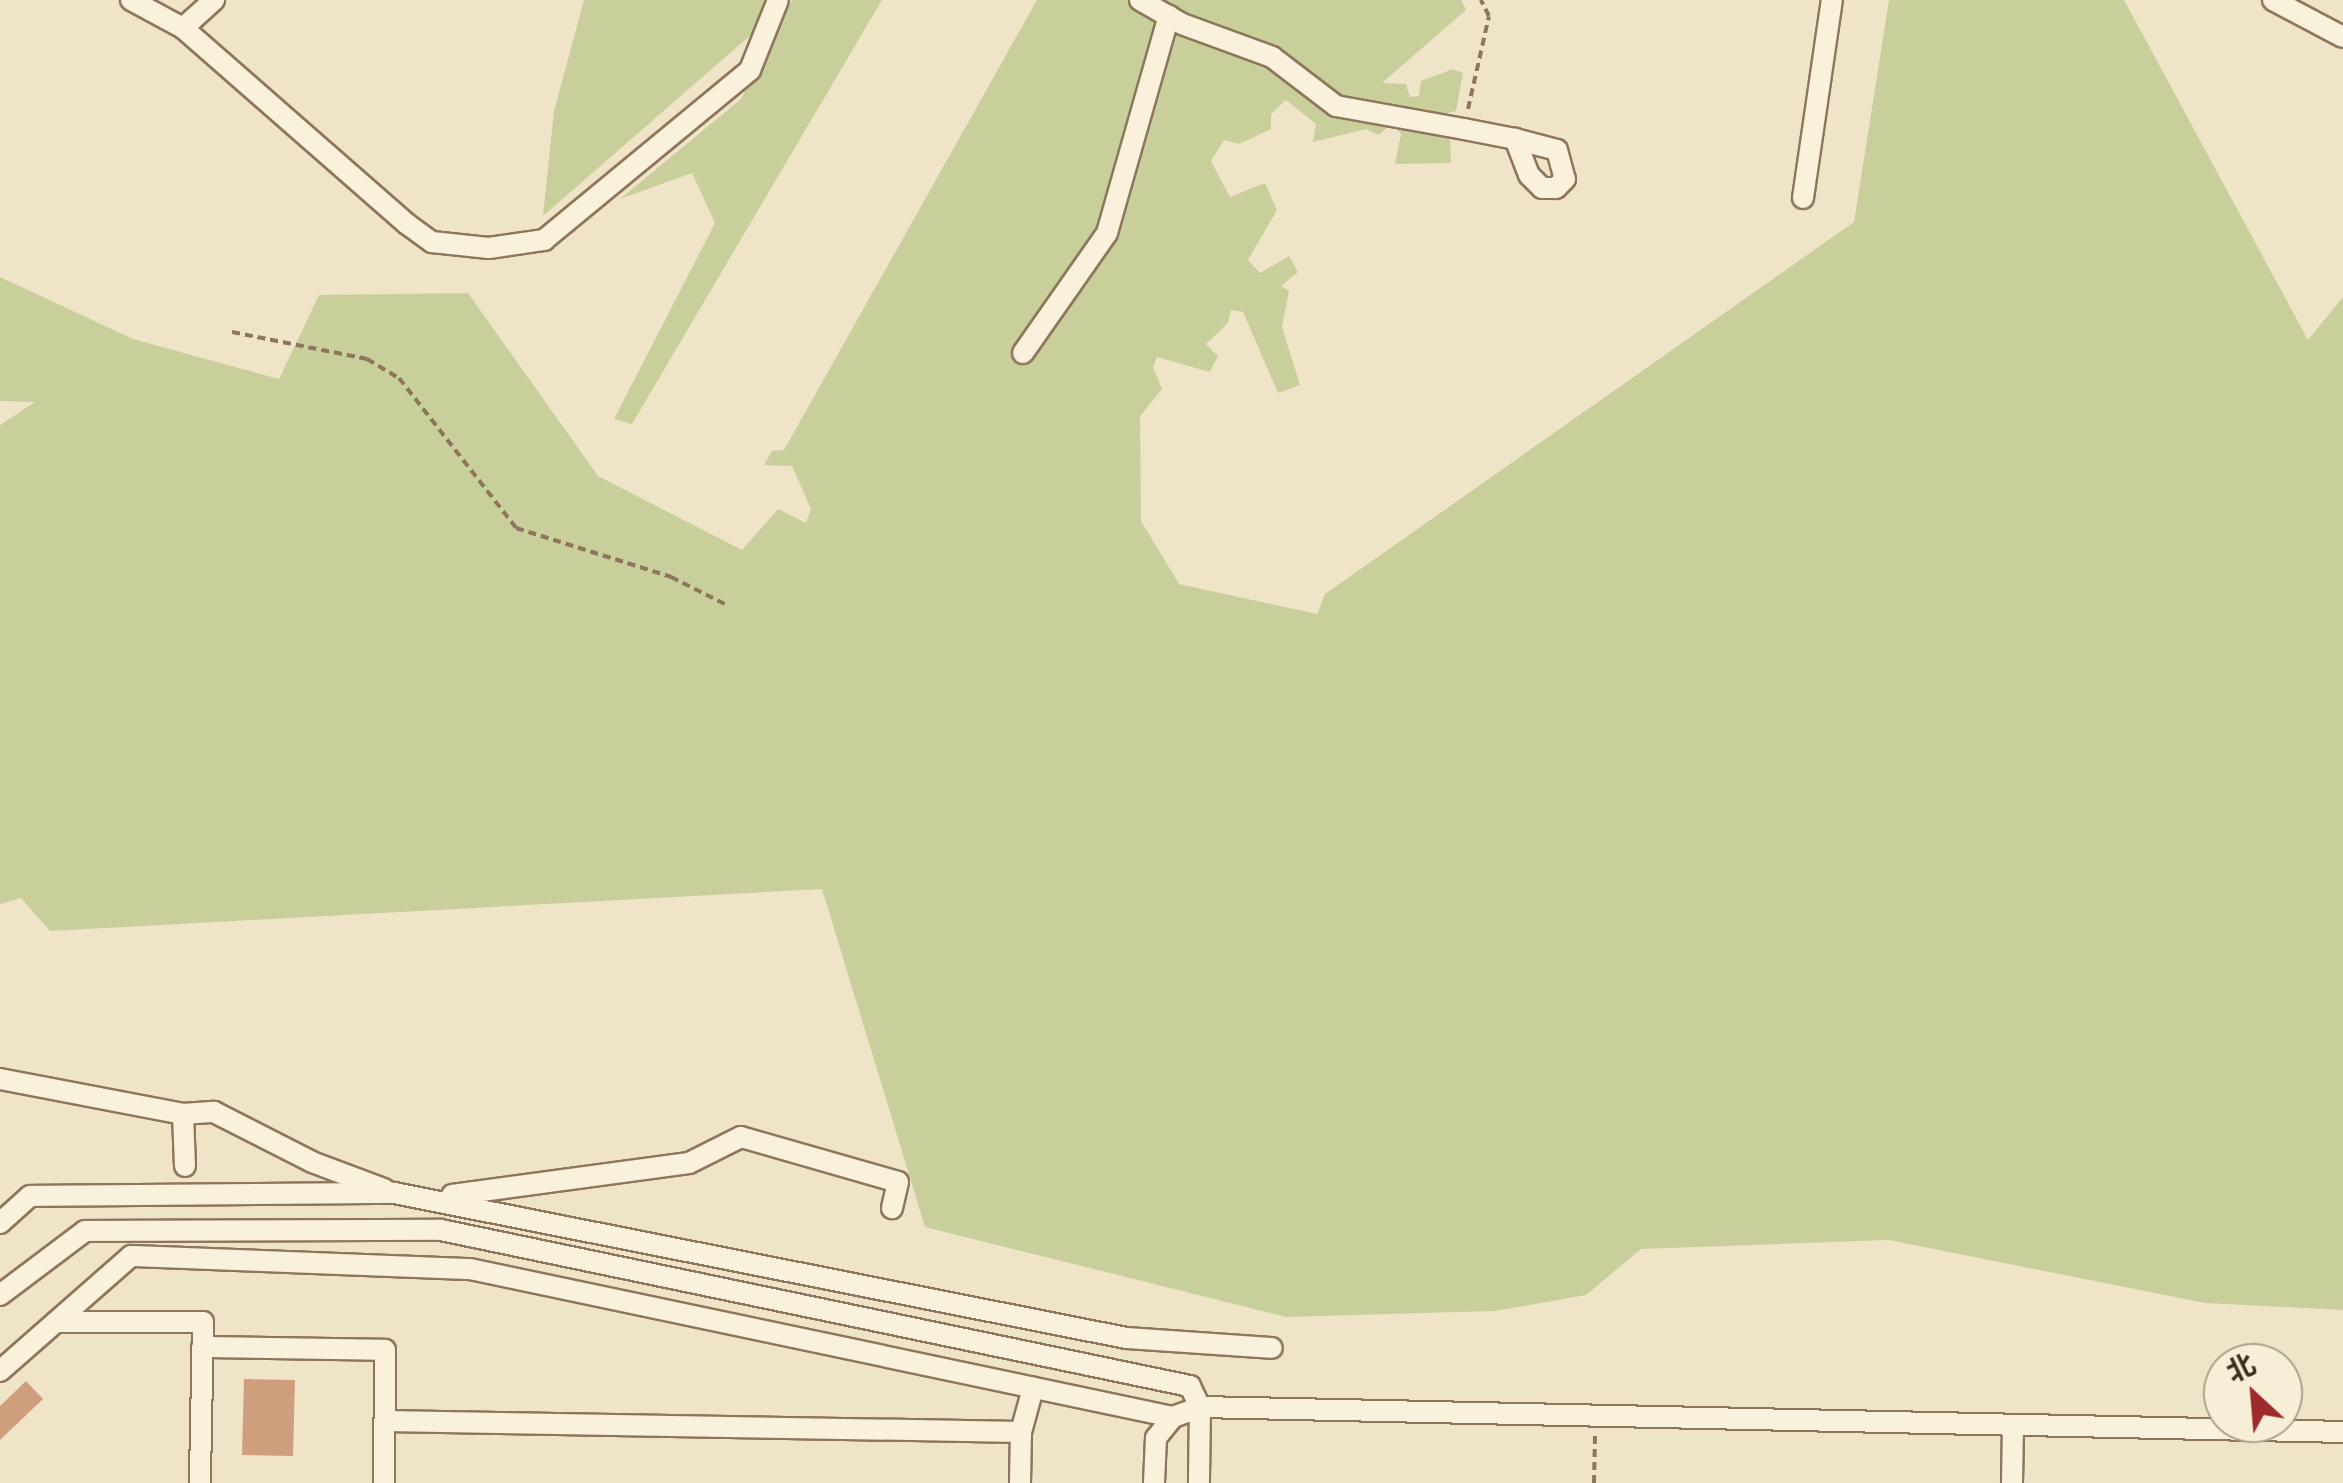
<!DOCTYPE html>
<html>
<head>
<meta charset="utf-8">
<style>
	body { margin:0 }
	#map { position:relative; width:2343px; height:1483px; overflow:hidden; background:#f0e4c8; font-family:Merriweather,"Noto Sans SC",serif }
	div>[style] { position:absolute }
	.green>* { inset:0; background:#c9cf9b }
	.building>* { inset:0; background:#cf9f7d }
	.path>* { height:4px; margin-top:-2px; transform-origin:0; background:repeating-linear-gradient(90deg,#8d765c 0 8px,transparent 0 13px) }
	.roads { filter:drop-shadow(2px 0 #8d765c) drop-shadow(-2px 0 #8d765c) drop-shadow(0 2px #8d765c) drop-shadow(0 -2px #8d765c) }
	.minor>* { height:20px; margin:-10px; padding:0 10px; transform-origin:10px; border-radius:10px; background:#faf1dc }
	span { translate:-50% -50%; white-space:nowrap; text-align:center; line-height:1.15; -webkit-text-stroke:9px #f7eed8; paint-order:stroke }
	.north { position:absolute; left:2203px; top:1343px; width:100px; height:100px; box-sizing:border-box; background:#f7eed8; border:2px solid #ada18e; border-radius:50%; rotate:334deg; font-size:28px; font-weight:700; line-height:40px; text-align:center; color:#3d2e20 }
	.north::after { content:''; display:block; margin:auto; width:35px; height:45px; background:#9e2a2b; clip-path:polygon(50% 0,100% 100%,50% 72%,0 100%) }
</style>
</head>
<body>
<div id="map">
	<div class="green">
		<i style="clip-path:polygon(584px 0,766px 0,753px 33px,543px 216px,554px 111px)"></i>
		<i style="clip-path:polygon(792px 0,882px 0,632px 424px,614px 419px,715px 223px,692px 173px,620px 199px,741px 99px)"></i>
		<i style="clip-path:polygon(1037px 0,1461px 0,1466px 10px,1382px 83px,1406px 84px,1410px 97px,1419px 96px,1421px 81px,1453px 69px,1463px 73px,1456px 111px,1440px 115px,1450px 135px,1451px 163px,1395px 164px,1401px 134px,1392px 123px,1379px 135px,1366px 129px,1313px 142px,1316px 124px,1286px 100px,1271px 114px,1271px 129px,1239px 144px,1224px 140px,1211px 161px,1230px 197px,1265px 183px,1277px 210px,1248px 260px,1260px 273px,1289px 256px,1298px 272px,1281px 286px,1289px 291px,1282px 327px,1300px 385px,1278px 393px,1243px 312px,1231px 310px,1228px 323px,1206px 344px,1218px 356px,1210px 372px,1157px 357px,1153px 367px,1162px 389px,1140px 416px,1141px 521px,1179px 584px,1317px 614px,1325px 594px,1854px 222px,1889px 0,2124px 0,2308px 340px,2343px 297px,2343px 1310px,2205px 1303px,1889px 1240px,1641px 1249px,1586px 1295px,1495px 1311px,1286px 1317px,925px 1227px,822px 889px,50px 931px,21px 898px,0 904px,0 425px,35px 402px,0 401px,0 277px,133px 339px,279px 379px,319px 295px,468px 293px,598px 476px,742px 550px,778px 509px,806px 523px,811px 509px,792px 466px,764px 465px,772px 451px,784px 450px)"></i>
	</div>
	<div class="building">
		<i style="clip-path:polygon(244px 1379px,295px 1380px,293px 1456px,242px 1455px)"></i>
		<i style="clip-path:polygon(26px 1381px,43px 1399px,0 1440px,0 1406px)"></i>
	</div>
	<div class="path">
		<i style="left:1468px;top:109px;width:95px;rotate:-77.3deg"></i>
		<i style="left:1489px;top:16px;width:18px;rotate:-117deg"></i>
		<i style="left:232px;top:332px;width:138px;rotate:11.3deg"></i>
		<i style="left:367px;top:359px;width:37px;rotate:31deg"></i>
		<i style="left:399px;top:378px;width:190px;rotate:52deg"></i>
		<i style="left:516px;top:528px;width:163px;rotate:17.5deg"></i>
		<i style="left:671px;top:577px;width:63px;rotate:26.6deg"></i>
		<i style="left:1594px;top:1483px;width:48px;rotate:-88.8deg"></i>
	</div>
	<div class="roads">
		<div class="minor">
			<i style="left:131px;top:0;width:59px;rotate:28.3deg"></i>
			<i style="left:183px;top:28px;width:298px;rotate:41.2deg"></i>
			<i style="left:407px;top:224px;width:31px;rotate:36deg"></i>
			<i style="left:432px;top:242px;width:57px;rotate:6deg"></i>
			<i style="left:489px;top:248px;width:56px;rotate:-8.3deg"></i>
			<i style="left:544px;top:240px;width:267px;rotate:-39.5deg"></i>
			<i style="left:750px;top:70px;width:75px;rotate:-68.2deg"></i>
			<i style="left:1140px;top:0;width:48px;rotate:29.7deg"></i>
			<i style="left:1182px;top:24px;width:96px;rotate:20.1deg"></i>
			<i style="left:1272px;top:57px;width:81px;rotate:37.4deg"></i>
			<i style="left:1336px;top:106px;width:130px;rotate:10.2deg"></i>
			<i style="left:1464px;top:129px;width:52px;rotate:11.1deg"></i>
			<i style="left:1515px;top:139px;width:43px;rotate:14.7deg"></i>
			<i style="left:1557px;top:150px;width:30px;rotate:75deg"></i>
			<i style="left:1565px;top:179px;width:13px;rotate:135deg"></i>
			<i style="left:1556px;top:188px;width:14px;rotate:180deg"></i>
			<i style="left:1542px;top:188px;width:18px;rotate:-135deg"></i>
			<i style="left:1529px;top:175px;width:39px;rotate:-111deg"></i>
			<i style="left:2273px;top:0;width:79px;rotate:27.9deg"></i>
			<i style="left:183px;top:28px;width:42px;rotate:-42.1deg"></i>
			<i style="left:1803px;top:198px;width:200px;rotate:-81.7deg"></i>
			<i style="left:1023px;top:353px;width:146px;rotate:-55deg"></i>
			<i style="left:1107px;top:233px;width:226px;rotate:-74.1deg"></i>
			<i style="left:0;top:1079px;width:186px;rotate:10.8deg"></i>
			<i style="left:183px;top:1114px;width:52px;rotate:87.8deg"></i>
			<i style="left:183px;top:1114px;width:31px;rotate:-4deg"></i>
			<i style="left:214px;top:1112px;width:110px;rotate:27deg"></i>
			<i style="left:312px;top:1162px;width:77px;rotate:20.6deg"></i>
			<i style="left:452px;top:1195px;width:239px;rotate:-7.7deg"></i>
			<i style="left:689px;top:1163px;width:58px;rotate:-26.6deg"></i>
			<i style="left:741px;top:1137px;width:163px;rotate:16deg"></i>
			<i style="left:898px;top:1182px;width:27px;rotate:103deg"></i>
			<i style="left:0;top:1223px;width:40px;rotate:-42deg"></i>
			<i style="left:30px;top:1196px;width:364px;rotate:-0.5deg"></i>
			<i style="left:394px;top:1193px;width:746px;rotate:11.2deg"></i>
			<i style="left:1126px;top:1338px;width:146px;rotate:3.9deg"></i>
			<i style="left:0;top:1295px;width:106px;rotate:-37deg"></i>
			<i style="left:85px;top:1231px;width:356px;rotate:-0.2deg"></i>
			<i style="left:441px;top:1230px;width:765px;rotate:11.77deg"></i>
			<i style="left:1190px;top:1386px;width:23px;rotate:65deg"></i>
			<i style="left:1200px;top:1407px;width:76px;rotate:90.8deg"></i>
			<i style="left:56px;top:1322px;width:147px"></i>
			<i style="left:203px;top:1322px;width:161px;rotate:91.1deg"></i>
			<i style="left:202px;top:1347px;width:183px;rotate:0.9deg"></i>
			<i style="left:385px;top:1350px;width:133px;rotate:90.4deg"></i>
			<i style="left:0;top:1371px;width:174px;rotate:-41.3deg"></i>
			<i style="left:131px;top:1256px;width:339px;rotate:2.2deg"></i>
			<i style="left:470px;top:1269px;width:718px;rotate:11.89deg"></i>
			<i style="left:385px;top:1421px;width:636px;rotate:0.99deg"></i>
			<i style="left:1020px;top:1483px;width:51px;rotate:-88.9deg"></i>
			<i style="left:1021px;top:1432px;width:46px;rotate:-74.7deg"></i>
			<i style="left:1154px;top:1483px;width:45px;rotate:-87.5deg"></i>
			<i style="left:1156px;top:1438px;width:27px;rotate:-51deg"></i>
			<i style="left:1173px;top:1417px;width:29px;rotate:-20deg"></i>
			<i style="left:1200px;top:1407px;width:1143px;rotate:1.25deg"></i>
			<i style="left:2012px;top:1483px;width:58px;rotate:-89deg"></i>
		</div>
	</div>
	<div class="north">北</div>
</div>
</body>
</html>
